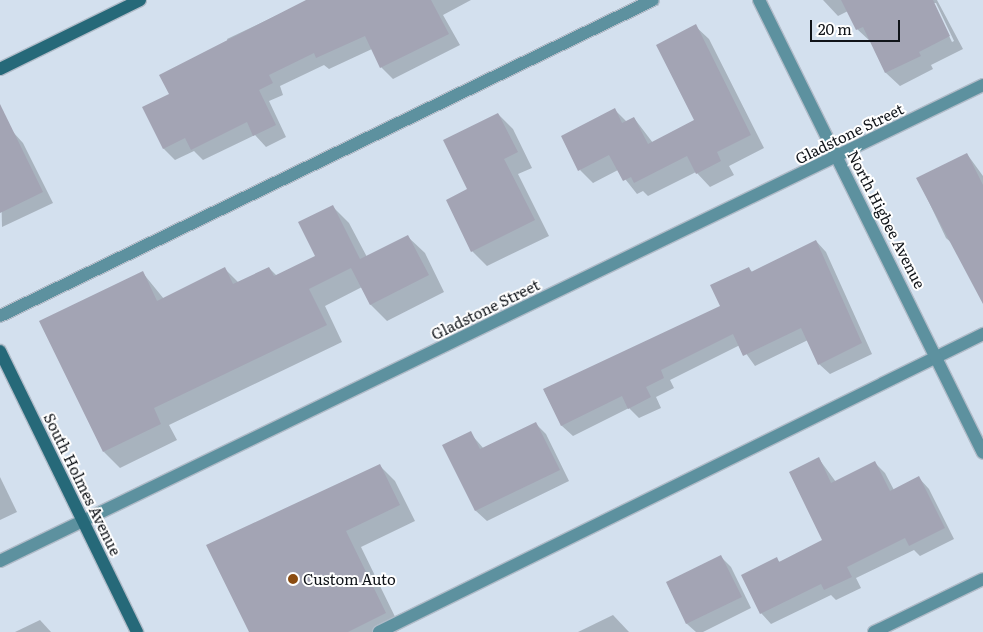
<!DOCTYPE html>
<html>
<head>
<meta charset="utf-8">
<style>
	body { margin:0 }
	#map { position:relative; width:983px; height:632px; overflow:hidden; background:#d3e0ee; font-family:Literata,serif }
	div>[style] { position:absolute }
	.shadow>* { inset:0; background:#0003 }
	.building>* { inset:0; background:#a3a4b4 }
	.roads { filter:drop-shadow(1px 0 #b0bbc8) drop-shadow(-1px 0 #b0bbc8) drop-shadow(0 1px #b0bbc8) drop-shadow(0 -1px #b0bbc8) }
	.lane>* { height:12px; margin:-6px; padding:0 6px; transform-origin:6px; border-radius:6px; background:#5d919f }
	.street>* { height:12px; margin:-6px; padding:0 6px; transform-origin:6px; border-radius:6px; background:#5d919f }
	.secondary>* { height:12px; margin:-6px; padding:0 6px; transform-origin:6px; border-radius:6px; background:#266979 }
	.dots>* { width:14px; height:14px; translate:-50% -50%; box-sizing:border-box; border:2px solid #fff; border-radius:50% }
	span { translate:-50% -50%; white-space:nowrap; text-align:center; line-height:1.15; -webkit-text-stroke:4px #fff; paint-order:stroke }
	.street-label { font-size:15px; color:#101419 }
	.poi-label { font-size:15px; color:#101419 }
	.left { translate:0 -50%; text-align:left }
	.scale { position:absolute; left:810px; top:20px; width:90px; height:22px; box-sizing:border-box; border:2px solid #101419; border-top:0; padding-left:6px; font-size:15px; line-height:18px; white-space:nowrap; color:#101419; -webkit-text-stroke:4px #fff; paint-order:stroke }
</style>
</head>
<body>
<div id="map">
	<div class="shadow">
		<i style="clip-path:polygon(309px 0,471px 0,443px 15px,460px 45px,393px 79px,381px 67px,372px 49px,329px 69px,324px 65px,280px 86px,283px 95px,269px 101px,286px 137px,266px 147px,255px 135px,203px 160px,194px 151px,175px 160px,164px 149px,144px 108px,170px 95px,228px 43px,227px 39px)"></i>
		<i style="clip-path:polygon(evenodd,823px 0,937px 0,963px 49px,931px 65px,933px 69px,900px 86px,886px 73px,871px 42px,857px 29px,848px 11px,838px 16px,823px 0,933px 3px,936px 3px,954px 41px,952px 42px,933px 3px)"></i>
		<i style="clip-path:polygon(695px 26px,709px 39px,764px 148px,729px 166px,734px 175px,710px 187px,696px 172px,648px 196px,643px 191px,637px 194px,618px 170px,593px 183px,580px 170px,615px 110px,627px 122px,634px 118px,653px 143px,696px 121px)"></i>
		<i style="clip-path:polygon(498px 114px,513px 129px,532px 168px,518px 174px,549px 236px,487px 266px,472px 251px,469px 190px)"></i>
		<i style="clip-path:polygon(13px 132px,23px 143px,53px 203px,2px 227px,0 138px)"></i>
		<i style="clip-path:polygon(967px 154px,983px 176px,983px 296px,956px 247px,946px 238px,918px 179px)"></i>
		<i style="clip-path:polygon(332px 206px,349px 223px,367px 257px,408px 237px,425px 253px,444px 292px,387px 321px,371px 305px,362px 287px,325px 306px,342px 342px,169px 425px,177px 440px,120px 468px,104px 452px,142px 272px,164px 299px,224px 268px,239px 283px,269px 268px,277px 276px,317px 257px)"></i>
		<i style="clip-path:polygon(816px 241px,826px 252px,872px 354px,830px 374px,819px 364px,808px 340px,755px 366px,740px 345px,670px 380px,674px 388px,656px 397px,661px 408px,639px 418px,629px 408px,573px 436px,562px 426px,544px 390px,722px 307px,749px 268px,753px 273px)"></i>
		<i style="clip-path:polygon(536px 424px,546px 434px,569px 481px,487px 521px,476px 511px,444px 445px,470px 433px,484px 449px)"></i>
		<i style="clip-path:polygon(819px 459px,836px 482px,875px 463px,885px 473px,894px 490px,919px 478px,929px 489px,954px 539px,920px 556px,914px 550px,856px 578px,861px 588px,836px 600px,831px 595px,771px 624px,761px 613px,776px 559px,780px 562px,824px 541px)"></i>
		<i style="clip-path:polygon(379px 465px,395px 481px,415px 521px,361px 547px,401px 629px,396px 632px,250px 632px)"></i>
		<i style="clip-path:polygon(0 477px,17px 512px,0 520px)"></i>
		<i style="clip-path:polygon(721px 557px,731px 567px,751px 608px,703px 632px,696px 632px,687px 624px,667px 583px)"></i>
		<i style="clip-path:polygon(613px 615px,629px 632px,578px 632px)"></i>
		<i style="clip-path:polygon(40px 620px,51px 632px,15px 632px)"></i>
	</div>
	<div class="building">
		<i style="clip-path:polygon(306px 0,431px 0,449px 34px,380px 68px,365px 36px,316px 58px,314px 53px,269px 75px,273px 83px,259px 90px,276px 125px,253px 136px,247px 122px,191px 150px,185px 138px,163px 149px,142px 107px,169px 94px,159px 75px)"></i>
		<i style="clip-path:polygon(841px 0,933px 0,950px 36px,919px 52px,921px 56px,885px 73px,863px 27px,856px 30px)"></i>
		<i style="clip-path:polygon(696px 24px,751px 135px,717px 152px,721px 161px,696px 174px,687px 156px,634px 183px,631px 177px,623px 181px,609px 155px,578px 171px,561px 136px,615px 108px,622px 123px,634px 117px,648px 144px,694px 120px,656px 45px)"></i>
		<i style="clip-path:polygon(0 104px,43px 192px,0 213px)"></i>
		<i style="clip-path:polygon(498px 113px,518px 152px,504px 159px,535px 220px,471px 252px,446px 200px,467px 189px,443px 140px)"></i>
		<i style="clip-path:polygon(967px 153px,983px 185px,983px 304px,916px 178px)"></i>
		<i style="clip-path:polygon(333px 205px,360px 259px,408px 235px,429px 275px,370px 305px,351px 268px,309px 289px,327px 325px,154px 408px,161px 424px,103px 452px,39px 321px,143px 271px,157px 301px,225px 267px,233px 284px,269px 267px,274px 276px,315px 256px,298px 222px)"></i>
		<i style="clip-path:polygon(816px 240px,862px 343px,818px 365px,801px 328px,743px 356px,733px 334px,661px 370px,664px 378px,646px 387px,651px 397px,628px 409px,622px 396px,561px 426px,543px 389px,720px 306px,710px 285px,749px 267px,751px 272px)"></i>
		<i style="clip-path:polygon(536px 422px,560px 470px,475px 511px,442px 445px,471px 431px,480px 449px)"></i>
		<i style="clip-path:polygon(819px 457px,831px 483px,875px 461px,890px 491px,919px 476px,945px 528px,909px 546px,905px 538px,847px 567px,852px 577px,824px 590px,821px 584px,760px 614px,741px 575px,777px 557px,779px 562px,822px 540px,789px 472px)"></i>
		<i style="clip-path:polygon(380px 464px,400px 505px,346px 531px,386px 613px,348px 632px,249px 632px,206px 545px)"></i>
		<i style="clip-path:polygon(721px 555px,742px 597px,686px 624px,666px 582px)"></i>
	</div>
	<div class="roads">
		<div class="lane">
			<i style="left:0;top:316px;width:725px;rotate:-25.82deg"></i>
			<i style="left:379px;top:632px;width:674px;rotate:-26.26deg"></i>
		</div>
		<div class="street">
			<i style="left:759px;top:0;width:505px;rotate:63.69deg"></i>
			<i style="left:0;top:561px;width:1092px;rotate:-25.84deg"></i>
			<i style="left:874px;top:632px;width:121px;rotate:-25.9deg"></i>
		</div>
		<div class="secondary">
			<i style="left:0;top:69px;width:156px;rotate:-26.2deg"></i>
			<i style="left:0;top:351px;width:313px;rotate:64deg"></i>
		</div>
	</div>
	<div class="dots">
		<i style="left:293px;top:579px;background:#8b4c11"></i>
	</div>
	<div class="street-label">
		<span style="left:849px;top:133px;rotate:-26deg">Gladstone Street</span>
		<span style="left:887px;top:219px;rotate:63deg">North Higbee Avenue</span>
		<span style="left:485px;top:309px;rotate:-26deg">Gladstone Street</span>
		<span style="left:83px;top:484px;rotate:64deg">South Holmes Avenue</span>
	</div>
	<div class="poi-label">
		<span class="left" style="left:303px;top:579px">Custom Auto</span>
	</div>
	<div class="scale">20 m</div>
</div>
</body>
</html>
